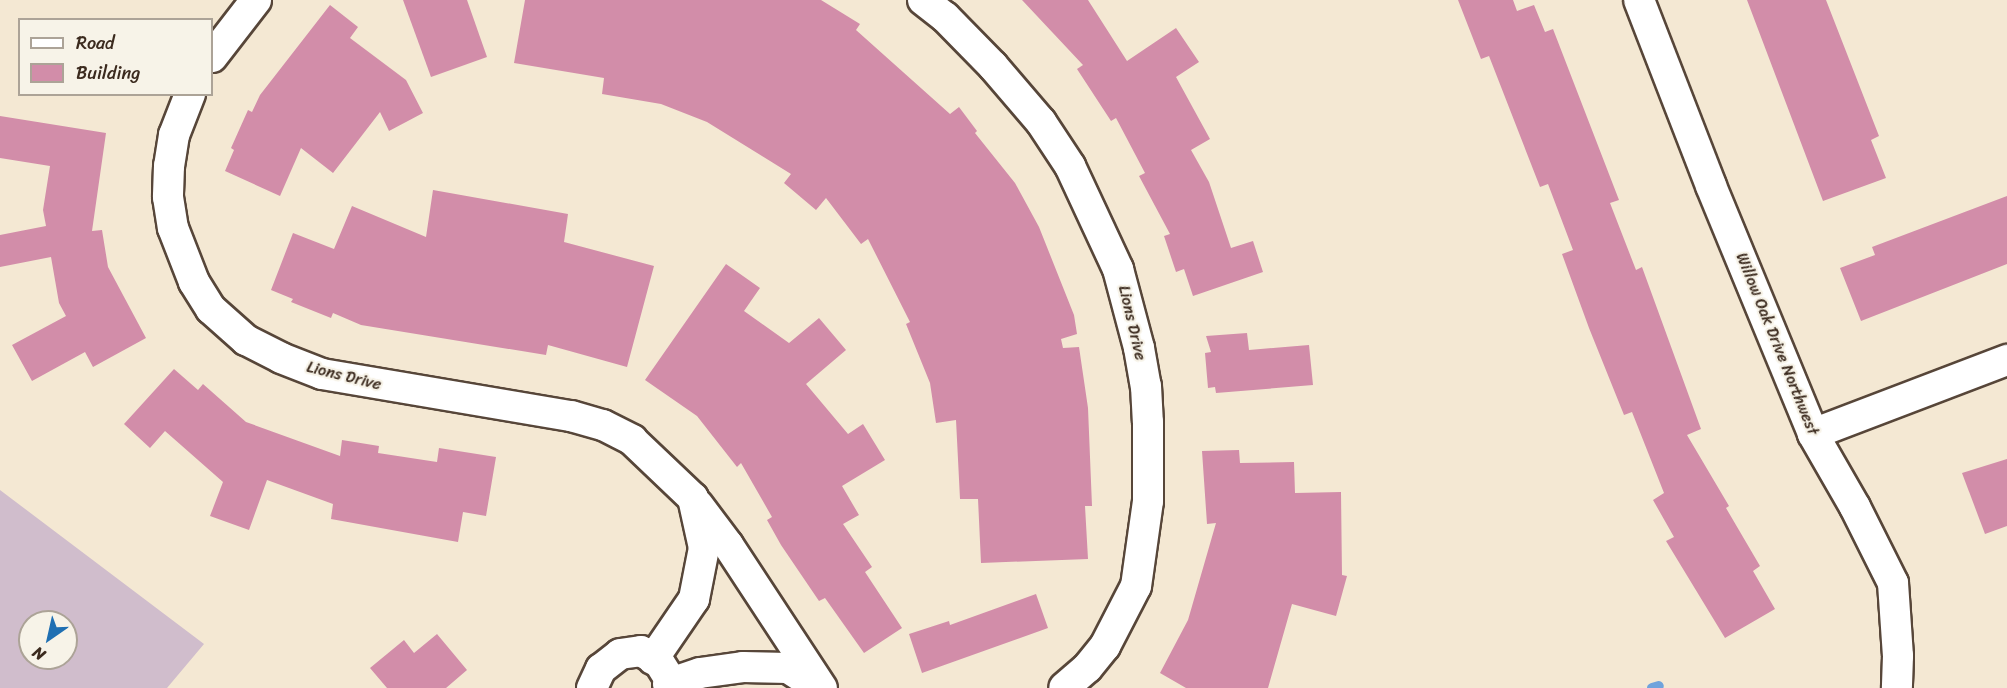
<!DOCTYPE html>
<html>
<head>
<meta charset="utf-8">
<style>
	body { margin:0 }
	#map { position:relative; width:2007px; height:688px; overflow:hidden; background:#f4e8d3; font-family:Sriracha,sans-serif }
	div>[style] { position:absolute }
	.industrial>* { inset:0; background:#d0bdcc }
	.stream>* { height:10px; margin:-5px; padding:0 5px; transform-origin:5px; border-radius:5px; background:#70a3dc }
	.building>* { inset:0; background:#d28da9 }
	.roads { filter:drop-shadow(2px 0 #574639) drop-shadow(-2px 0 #574639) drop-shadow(0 2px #574639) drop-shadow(0 -2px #574639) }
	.street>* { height:30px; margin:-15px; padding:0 15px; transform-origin:15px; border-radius:15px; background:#fff }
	span { translate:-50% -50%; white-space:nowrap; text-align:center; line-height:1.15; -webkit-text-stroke:4.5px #f7f3e8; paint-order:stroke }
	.street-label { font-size:16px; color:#3b2a1e }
	.legend { position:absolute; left:18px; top:18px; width:195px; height:78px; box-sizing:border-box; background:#f7f3e8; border:2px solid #aca397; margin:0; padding:8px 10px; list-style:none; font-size:18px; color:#3b2a1e }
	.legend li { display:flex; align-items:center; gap:12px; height:30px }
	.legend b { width:30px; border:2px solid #aca397 }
	.north { position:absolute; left:18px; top:610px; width:60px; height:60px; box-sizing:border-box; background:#f7f3e8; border:2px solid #aca397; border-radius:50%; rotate:214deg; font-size:16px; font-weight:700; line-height:24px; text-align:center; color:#3b2a1e }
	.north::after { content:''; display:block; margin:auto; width:21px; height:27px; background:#1f6fb2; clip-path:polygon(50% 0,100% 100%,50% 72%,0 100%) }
</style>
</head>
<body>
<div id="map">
	<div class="industrial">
		<i style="clip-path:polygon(evenodd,0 490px,204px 644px,167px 688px,0 688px,0 490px,30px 622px,66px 622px,66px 658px,30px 658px,30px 622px)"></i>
	</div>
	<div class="stream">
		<i style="left:1652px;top:688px;width:7px;rotate:-16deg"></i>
	</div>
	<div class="building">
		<i style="clip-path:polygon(403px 0,467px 0,487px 57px,431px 77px)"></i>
		<i style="clip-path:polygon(525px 0,821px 0,860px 24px,856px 30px,950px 114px,959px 107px,977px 131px,975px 133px,1015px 183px,1039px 227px,1074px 315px,1077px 334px,1061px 339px,1063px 348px,1079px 347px,1088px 408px,1092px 506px,1085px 506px,1088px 559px,981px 563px,978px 499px,960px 499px,956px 420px,936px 423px,930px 383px,906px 324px,910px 322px,868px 239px,861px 244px,826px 198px,816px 210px,784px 183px,791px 174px,707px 122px,661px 104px,602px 94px,604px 78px,514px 63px)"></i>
		<i style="clip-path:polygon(1022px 0,1088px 0,1127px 61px,1176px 28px,1199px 62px,1176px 77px,1210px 139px,1191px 150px,1209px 182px,1231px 248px,1253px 241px,1263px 272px,1193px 296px,1184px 269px,1176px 272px,1164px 236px,1170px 234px,1139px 176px,1145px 173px,1116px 118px,1111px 121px,1077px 69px,1083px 65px)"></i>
		<i style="clip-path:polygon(1458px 0,1513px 0,1517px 11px,1534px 5px,1545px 32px,1553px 29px,1619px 200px,1610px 203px,1636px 270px,1642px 267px,1701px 429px,1687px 435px,1729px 506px,1726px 508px,1760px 566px,1753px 571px,1775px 609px,1725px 638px,1666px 541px,1674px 537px,1653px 500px,1664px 493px,1632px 412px,1624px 415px,1589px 328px,1562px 254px,1573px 250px,1548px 184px,1540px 187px,1489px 56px,1481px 59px)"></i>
		<i style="clip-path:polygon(1747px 0,1826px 0,1879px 136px,1871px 140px,1886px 178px,1823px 201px)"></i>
		<i style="clip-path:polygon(330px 5px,358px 27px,350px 38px,406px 80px,423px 113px,389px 131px,380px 112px,333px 173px,301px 148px,280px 196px,225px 171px,234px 150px,231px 148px,248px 110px,252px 112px,260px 95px)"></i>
		<i style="clip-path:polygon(0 116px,106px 133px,92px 231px,102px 230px,108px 267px,146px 338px,93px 367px,85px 352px,32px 381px,12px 345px,66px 316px,59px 303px,51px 257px,0 267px,0 235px,46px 226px,43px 210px,50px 166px,0 158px)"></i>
		<i style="clip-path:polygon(433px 190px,568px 214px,564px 242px,654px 266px,627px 367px,548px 345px,546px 355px,361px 325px,333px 313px,331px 318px,291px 302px,293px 299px,271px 290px,293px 233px,334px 249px,352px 206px,426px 237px)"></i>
		<i style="clip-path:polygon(2007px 196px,2007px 264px,1861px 321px,1840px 268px,1875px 255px,1872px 247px)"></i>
		<i style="clip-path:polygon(726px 264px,760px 288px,744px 311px,789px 343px,819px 318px,846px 350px,806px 384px,848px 434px,863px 424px,885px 460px,842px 486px,859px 515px,843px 524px,872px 567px,865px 572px,902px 628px,864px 653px,825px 598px,819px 601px,781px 545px,767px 520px,772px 517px,741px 463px,737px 467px,697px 416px,645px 380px)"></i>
		<i style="clip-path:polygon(1247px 333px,1249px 350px,1309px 345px,1313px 385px,1216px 393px,1215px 387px,1208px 388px,1205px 353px,1211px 352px,1206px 336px)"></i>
		<i style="clip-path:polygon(174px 369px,198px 390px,203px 384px,246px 422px,340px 456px,342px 440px,379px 446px,378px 453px,437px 462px,439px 448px,496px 457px,486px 516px,463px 512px,458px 542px,331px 519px,333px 504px,267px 480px,249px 530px,210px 516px,223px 482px,165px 431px,150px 448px,124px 424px)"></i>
		<i style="clip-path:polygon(1239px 450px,1240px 463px,1294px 462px,1295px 493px,1341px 492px,1342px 575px,1347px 576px,1336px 616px,1292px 604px,1268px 688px,1186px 688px,1160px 673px,1188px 620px,1216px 523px,1207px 524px,1202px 451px)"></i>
		<i style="clip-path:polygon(2007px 459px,2007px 526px,1985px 534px,1962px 473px)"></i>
		<i style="clip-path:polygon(1036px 594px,1048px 628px,922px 673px,909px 634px,949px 621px,950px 625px)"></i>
		<i style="clip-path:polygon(437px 634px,467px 670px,446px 688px,387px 688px,370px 668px,404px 640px,414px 653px)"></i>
	</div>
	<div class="roads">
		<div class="street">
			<i style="left:923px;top:0;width:28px;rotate:38deg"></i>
			<i style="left:945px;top:17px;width:69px;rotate:45.6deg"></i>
			<i style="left:993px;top:66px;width:74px;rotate:49.4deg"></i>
			<i style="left:1041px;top:122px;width:53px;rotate:56.6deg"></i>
			<i style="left:1070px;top:166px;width:114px;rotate:65deg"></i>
			<i style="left:1118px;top:269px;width:82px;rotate:75.1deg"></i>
			<i style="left:1139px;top:348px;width:39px;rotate:80deg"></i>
			<i style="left:1146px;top:386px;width:36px;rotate:87deg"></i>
			<i style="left:1148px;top:422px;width:79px;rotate:90deg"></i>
			<i style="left:1148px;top:501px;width:86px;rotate:98deg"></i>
			<i style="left:1136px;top:586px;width:68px;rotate:117.3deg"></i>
			<i style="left:1105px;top:646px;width:28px;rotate:129deg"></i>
			<i style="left:1087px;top:668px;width:30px;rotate:139deg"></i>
			<i style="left:1639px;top:0;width:199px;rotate:68.8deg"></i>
			<i style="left:1711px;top:186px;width:268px;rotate:67.6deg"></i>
			<i style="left:1813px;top:434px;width:84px;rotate:60.1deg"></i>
			<i style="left:1855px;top:507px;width:85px;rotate:63.4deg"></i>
			<i style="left:1893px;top:583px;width:73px;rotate:86.1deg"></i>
			<i style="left:1898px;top:656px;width:32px;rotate:92deg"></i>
			<i style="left:212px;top:57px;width:72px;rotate:-52.3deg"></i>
			<i style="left:190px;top:94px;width:44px;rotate:111.3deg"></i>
			<i style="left:174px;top:135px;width:31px;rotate:99deg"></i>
			<i style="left:169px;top:166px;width:31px;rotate:92deg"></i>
			<i style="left:168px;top:197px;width:31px;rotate:81deg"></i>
			<i style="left:173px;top:228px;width:58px;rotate:68.7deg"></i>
			<i style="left:194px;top:282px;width:32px;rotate:58deg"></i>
			<i style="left:211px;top:309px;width:47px;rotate:41.5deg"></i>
			<i style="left:246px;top:340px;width:39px;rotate:27deg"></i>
			<i style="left:281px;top:358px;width:44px;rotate:21.3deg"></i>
			<i style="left:322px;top:374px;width:253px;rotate:9.6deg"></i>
			<i style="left:571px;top:416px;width:33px;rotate:16deg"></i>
			<i style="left:603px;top:425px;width:33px;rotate:27deg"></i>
			<i style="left:632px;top:440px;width:84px;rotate:43.6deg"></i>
			<i style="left:693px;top:498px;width:51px;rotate:77.6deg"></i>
			<i style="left:704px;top:548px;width:52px;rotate:101.1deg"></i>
			<i style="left:694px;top:599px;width:73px;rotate:124.3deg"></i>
			<i style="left:1813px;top:434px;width:208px;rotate:-20.9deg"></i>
			<i style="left:698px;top:505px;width:50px;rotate:53.1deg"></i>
			<i style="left:728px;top:545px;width:171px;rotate:56.7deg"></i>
			<i style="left:668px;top:684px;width:34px;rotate:-19deg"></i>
			<i style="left:700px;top:673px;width:43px;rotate:-7.9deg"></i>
			<i style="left:743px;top:667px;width:45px;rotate:1.3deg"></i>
			<i style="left:788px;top:668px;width:33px;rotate:33deg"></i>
			<i style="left:592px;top:688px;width:21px;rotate:-65deg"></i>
			<i style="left:601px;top:669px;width:24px;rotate:-38deg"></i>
			<i style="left:620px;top:654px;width:21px;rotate:-8deg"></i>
			<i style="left:641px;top:651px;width:21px;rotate:31deg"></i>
			<i style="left:659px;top:662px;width:13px;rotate:58deg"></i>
		</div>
	</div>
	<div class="street-label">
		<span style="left:1132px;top:323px;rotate:77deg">Lions Drive</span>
		<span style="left:1777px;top:344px;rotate:68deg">Willow Oak Drive Northwest</span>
		<span style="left:344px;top:376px;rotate:14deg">Lions Drive</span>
	</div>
	<ul class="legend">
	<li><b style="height:8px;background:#fff"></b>Road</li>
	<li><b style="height:16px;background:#d28da9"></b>Building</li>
	</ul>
	<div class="north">N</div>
</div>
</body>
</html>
